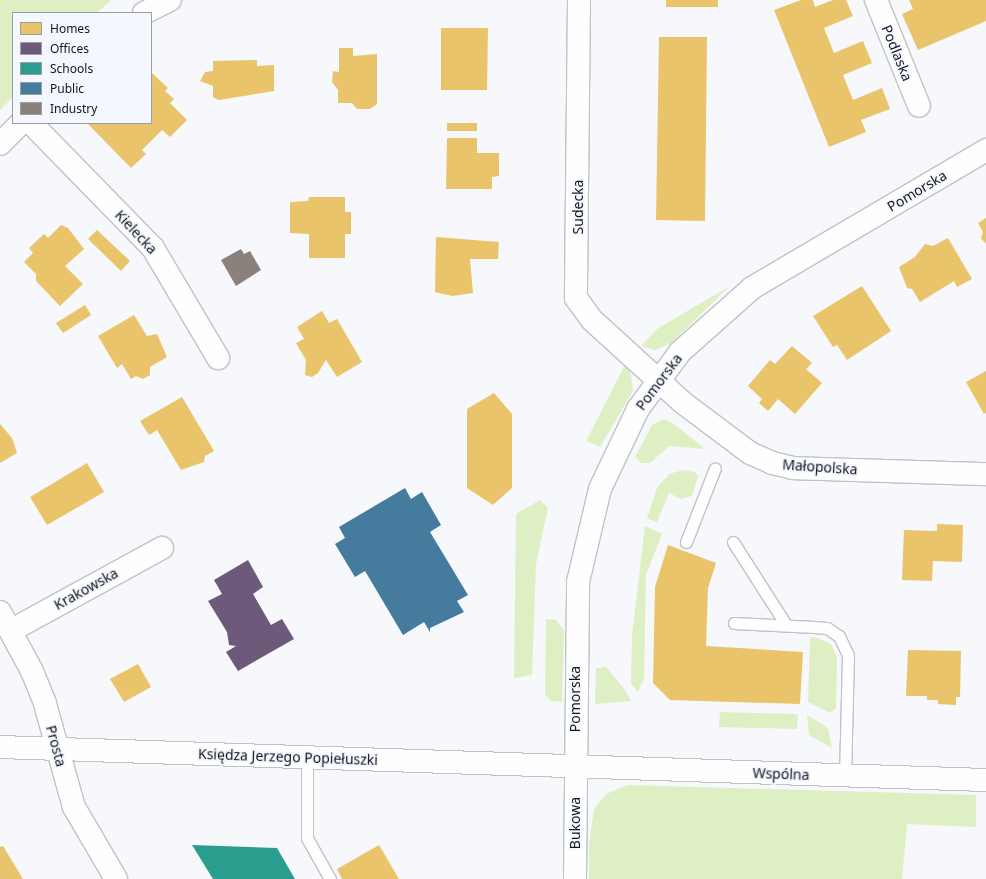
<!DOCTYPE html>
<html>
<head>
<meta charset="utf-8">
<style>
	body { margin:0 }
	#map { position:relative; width:986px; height:879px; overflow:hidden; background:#f6f8fb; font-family:"Noto Sans",sans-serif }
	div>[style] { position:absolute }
	.green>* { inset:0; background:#dfefc4 }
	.homes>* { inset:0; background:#e9c46a }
	.offices>* { inset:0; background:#6d597a }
	.schools>* { inset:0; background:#2a9d8f }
	.public>* { inset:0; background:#457b9d }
	.industry>* { inset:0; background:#8a817c }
	.roads { filter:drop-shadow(1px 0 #c0c2c9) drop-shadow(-1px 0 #c0c2c9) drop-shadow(0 1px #c0c2c9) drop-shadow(0 -1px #c0c2c9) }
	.service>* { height:11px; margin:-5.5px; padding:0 5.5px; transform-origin:5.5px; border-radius:5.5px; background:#fefefe }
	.minor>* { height:22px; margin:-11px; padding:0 11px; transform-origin:11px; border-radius:11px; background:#fefefe }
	span { translate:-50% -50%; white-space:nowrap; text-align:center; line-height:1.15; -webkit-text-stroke:4px #f4f7fd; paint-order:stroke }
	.street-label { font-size:14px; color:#131621 }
	.legend { position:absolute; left:12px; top:12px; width:140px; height:112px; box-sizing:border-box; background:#f4f7fd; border:1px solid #9a9da5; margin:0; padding:5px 7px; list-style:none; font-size:12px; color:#131621 }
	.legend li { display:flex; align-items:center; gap:8px; height:20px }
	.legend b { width:20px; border:1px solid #9a9da5 }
</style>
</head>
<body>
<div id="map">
	<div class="green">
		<i style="clip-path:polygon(0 0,111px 0,97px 13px,13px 13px,13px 97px,0 110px)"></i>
		<i style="clip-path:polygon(730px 286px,671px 343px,655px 350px,641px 346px,657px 329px)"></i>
		<i style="clip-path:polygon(625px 365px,630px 368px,633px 391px,600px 447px,586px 441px)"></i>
		<i style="clip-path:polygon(664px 419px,674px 424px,705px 449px,669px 446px,650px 463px,641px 463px,635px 457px,652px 425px)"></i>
		<i style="clip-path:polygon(683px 470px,695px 472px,698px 476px,692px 496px,681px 499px,669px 493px,657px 522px,647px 518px,657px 488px,669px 474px)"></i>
		<i style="clip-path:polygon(540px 500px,548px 508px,536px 564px,532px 675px,514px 678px,516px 514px)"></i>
		<i style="clip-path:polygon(645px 526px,662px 534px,646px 575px,644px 679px,638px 692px,631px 684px,632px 635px)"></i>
		<i style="clip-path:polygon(546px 619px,556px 620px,564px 630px,562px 702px,551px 701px,545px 694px)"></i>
		<i style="clip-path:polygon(815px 637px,831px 644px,837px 658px,836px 708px,830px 713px,808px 702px,810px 638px)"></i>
		<i style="clip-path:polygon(606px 667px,623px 687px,631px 701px,595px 704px,596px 668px)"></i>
		<i style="clip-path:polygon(720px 712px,798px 714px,797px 729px,719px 727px)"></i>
		<i style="clip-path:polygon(807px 715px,828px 728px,832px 748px,809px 735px)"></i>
		<i style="clip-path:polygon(628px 785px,976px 795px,976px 827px,907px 824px,902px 879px,589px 879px,589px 844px,594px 809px,606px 794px)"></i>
	</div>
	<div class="homes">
		<i style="clip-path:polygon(666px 0,718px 0,718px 7px,666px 7px)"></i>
		<i style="clip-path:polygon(801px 0,813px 0,815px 7px,833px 0,846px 0,853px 16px,824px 28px,834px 53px,863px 41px,872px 63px,843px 75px,853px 100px,882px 88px,890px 109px,861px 120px,866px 132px,829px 147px,774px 10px)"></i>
		<i style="clip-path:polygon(909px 0,986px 0,986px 21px,918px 50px,902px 14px,913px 9px)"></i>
		<i style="clip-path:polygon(441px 28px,488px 28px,487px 90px,441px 90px)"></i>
		<i style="clip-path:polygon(659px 37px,707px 37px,705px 221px,656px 220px)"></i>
		<i style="clip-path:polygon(339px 48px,353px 48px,353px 56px,377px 54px,377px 104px,370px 109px,357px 109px,352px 103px,338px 103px,338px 90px,332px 82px,333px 71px,339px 72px)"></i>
		<i style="clip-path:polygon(257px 60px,257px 66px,274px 65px,274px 91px,219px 100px,213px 97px,213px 86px,200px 81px,205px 72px,213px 71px,213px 61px)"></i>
		<i style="clip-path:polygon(151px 72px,168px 88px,165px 91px,174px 99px,170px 103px,187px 120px,170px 137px,162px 130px,142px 150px,146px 154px,131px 168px,88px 124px,151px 123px)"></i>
		<i style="clip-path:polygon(447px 123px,477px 123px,477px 131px,447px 131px)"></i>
		<i style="clip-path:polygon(447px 138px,477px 138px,477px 153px,499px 153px,499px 176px,492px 177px,492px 189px,446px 189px)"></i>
		<i style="clip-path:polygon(309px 197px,345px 197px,345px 212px,351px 212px,351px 234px,345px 234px,345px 258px,309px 258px,309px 234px,290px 233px,290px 202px,308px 201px)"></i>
		<i style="clip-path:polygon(986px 218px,986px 244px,981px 238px,983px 232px,978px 223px)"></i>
		<i style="clip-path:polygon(61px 225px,68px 228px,84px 249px,65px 266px,83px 284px,60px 306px,36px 281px,36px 274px,24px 262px,33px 253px,29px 248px,44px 234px,48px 238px)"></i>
		<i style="clip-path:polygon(97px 230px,130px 261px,121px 271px,88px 239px)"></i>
		<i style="clip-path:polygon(436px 237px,499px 242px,498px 259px,470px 259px,473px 293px,452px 296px,435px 292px)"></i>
		<i style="clip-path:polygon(948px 238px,972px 279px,957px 287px,954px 281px,920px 302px,912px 289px,907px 288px,899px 267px,915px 257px,925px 244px,933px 246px)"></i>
		<i style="clip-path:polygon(862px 286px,891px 331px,847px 360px,837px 345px,833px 347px,813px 316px)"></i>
		<i style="clip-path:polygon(85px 305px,91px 315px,63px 333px,56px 323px)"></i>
		<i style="clip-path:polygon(322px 311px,329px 323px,337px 319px,362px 362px,337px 377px,326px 360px,318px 373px,312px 377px,305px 375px,306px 360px,296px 343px,304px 339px,297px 327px)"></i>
		<i style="clip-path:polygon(134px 315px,147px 336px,157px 334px,167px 357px,150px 367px,150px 375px,143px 379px,136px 376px,131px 379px,122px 364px,117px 368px,98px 336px)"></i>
		<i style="clip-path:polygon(792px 346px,812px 363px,806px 369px,822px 383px,795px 414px,778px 399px,768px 411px,759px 403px,762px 399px,748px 386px,770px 360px,775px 364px)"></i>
		<i style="clip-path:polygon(986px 371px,986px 413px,984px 414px,966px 382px)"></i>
		<i style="clip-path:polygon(494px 393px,512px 414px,512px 488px,493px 505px,467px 488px,467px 409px)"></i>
		<i style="clip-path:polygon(182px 397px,214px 451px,205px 456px,204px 462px,181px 470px,157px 430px,149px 435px,140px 421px)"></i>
		<i style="clip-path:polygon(0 424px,12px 438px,17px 453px,0 463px)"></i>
		<i style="clip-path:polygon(87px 463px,104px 492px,47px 525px,30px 497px)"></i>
		<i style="clip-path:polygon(937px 524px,963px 525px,962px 562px,933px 561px,932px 581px,902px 580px,904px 530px,937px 531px)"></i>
		<i style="clip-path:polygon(668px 545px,716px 563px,708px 588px,706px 646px,803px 652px,800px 704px,670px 700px,653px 683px,655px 587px)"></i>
		<i style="clip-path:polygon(908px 650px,961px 651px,960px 697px,956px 697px,956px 705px,938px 704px,938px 700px,927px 700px,927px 696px,906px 696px)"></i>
		<i style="clip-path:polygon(138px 664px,151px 687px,124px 702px,110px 679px)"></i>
		<i style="clip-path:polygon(379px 845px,399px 879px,342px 879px,337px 869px)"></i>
		<i style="clip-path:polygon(3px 846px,23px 879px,0 879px,0 847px)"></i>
	</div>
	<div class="offices">
		<i style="clip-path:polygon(248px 560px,263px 587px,253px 594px,271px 625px,282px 619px,294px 639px,238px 671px,226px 652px,236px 646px,229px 645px,227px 632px,208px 601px,222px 594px,214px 580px)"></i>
	</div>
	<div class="schools">
		<i style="clip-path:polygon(192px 845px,277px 848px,295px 879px,213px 879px)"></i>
	</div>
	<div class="public">
		<i style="clip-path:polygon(405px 488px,411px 499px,422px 492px,441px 525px,430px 532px,468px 595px,457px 601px,464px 612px,430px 628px,430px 632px,424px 622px,403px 635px,365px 571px,355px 577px,335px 544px,345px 538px,339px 527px)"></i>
	</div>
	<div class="industry">
		<i style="clip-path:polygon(241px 249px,244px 254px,250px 251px,261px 270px,236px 286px,221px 260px)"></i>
	</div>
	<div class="roads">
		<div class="service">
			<i style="left:686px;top:542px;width:79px;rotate:-68.6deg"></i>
			<i style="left:733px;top:542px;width:98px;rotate:57.4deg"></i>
			<i style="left:734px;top:623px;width:80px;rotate:2.9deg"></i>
			<i style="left:814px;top:627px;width:13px;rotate:4deg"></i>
			<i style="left:827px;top:628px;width:14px;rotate:34deg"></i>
			<i style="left:839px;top:636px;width:21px;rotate:65deg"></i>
			<i style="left:848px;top:655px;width:120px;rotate:91.4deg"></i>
			<i style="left:307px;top:757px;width:81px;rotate:90deg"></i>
			<i style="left:307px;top:838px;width:47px;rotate:60.7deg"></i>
		</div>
		<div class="minor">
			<i style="left:579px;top:0;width:298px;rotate:90.6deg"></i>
			<i style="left:576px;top:298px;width:27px;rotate:54deg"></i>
			<i style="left:592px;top:320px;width:122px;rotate:42.3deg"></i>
			<i style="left:682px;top:402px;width:85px;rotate:36.9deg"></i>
			<i style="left:750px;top:453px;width:24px;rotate:24deg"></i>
			<i style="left:772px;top:463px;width:22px;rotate:13deg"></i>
			<i style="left:793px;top:468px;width:193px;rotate:1.8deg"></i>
			<i style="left:876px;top:0;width:114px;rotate:67.9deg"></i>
			<i style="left:144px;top:13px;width:29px;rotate:-27deg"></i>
			<i style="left:31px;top:123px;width:175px;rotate:45.7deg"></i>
			<i style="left:153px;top:248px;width:128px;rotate:59.4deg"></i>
			<i style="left:0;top:144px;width:30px;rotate:-45deg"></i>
			<i style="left:0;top:612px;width:67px;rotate:61.5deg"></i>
			<i style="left:32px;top:671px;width:35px;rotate:68deg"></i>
			<i style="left:45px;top:704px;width:107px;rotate:74.3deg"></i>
			<i style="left:74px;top:807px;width:83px;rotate:59.7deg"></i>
			<i style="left:12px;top:630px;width:171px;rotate:-28.7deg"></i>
			<i style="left:0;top:747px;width:987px;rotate:1.92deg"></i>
			<i style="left:575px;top:879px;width:297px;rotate:-89.4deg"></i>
			<i style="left:578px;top:582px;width:96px;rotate:-76.7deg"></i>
			<i style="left:600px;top:489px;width:89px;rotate:-64.6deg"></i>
			<i style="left:638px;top:409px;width:71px;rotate:-53.6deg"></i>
			<i style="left:680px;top:352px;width:96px;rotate:-41.6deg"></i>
			<i style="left:752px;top:288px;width:272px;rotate:-30.5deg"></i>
		</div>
	</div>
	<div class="street-label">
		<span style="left:897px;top:53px;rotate:68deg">Podlaska</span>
		<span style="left:917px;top:191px;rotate:-31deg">Pomorska</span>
		<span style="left:578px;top:207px;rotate:-90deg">Sudecka</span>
		<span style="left:136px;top:232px;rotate:47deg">Kielecka</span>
		<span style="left:659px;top:382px;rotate:-53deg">Pomorska</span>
		<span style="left:820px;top:467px;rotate:4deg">Małopolska</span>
		<span style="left:86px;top:589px;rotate:-29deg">Krakowska</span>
		<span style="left:575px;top:699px;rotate:-90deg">Pomorska</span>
		<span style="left:56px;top:746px;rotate:75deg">Prosta</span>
		<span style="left:288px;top:757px;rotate:2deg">Księdza Jerzego Popiełuszki</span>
		<span style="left:781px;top:774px;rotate:2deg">Wspólna</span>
		<span style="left:575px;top:823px;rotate:-90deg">Bukowa</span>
	</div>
	<ul class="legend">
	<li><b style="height:11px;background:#e9c46a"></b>Homes</li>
	<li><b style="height:11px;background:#6d597a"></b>Offices</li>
	<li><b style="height:11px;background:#2a9d8f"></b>Schools</li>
	<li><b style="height:11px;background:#457b9d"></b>Public</li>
	<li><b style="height:11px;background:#8a817c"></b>Industry</li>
	</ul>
</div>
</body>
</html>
